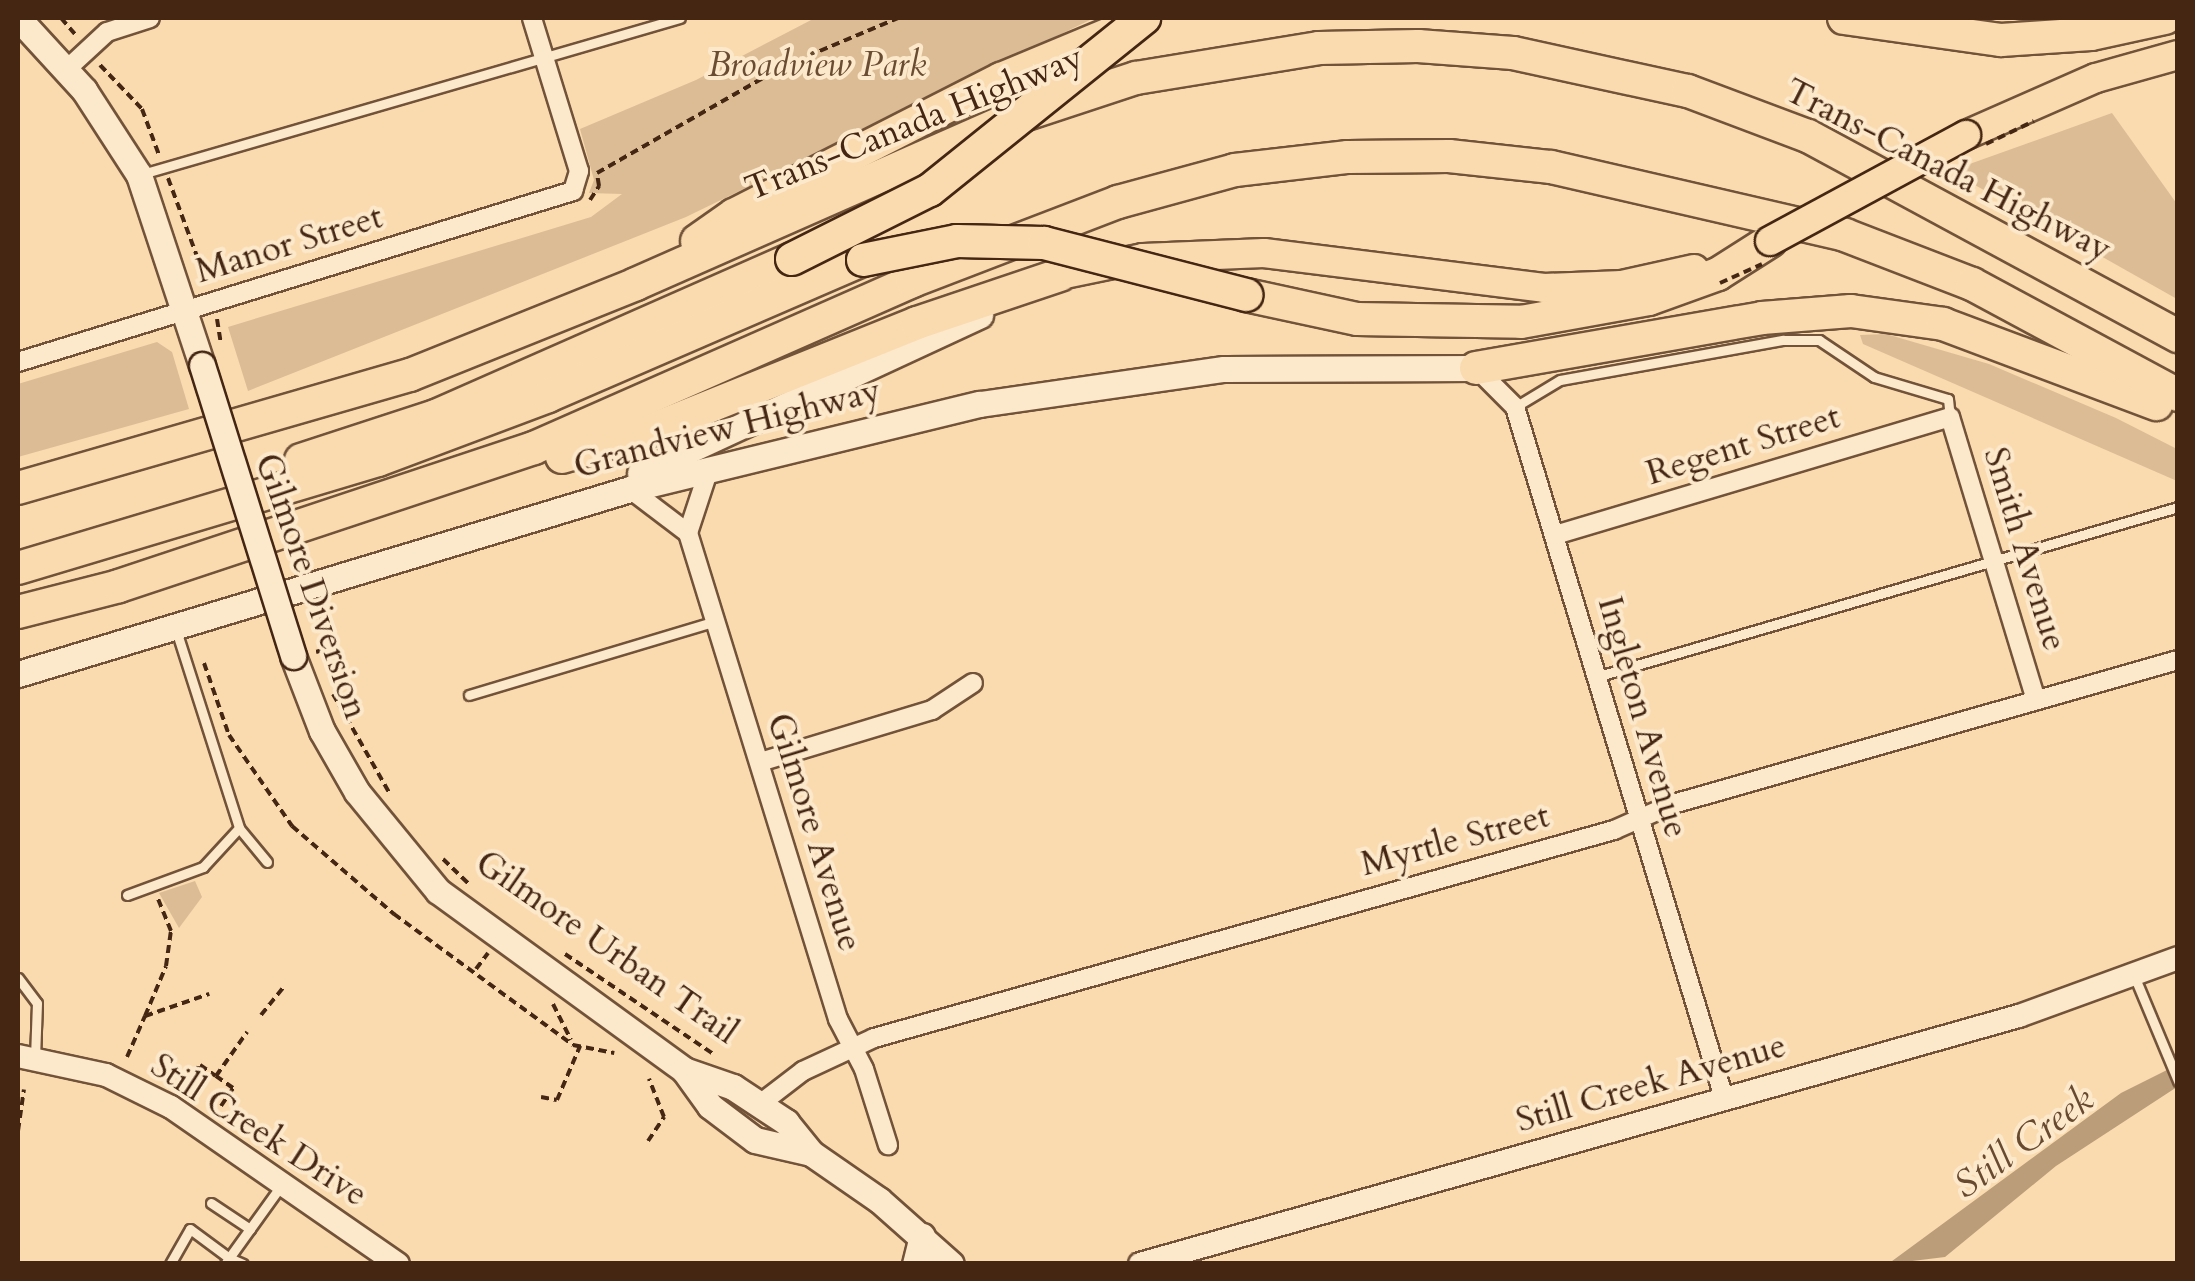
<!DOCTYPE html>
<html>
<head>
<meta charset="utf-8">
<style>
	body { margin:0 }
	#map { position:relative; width:2195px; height:1281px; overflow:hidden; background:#fadbaf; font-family:Cardo,serif }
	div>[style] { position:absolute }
	.green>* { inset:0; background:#dbbc94 }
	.water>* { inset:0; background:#bc9d7a }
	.path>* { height:4px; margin-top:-2px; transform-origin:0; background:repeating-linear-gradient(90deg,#442612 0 8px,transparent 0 13px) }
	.roads { filter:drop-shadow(2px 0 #725339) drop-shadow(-2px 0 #725339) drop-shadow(0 2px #725339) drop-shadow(0 -2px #725339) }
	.service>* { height:9px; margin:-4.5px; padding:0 4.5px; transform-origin:4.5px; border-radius:4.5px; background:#fce8cb }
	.minor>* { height:18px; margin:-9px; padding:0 9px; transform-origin:9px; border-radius:9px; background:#fce8cb }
	.tertiary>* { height:22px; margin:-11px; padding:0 11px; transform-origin:11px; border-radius:11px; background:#fce8cb }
	.secondary>* { height:25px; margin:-12.5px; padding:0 12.5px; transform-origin:12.5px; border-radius:12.5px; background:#fce8cb }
	.primary>* { height:28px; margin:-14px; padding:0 14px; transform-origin:14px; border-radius:14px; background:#fadbaf }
	.motorway>* { height:32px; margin:-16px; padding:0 16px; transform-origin:16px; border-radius:16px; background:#fadbaf }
	.path-bridge>* { height:4px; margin-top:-2px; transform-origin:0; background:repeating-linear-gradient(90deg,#442612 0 8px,transparent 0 13px) }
	.bridges { filter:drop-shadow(2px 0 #442612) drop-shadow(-2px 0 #442612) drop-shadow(0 2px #442612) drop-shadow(0 -2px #442612) }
	.secondary-bridge>* { height:25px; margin:-12.5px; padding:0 12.5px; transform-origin:12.5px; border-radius:12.5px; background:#fce8cb }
	.primary-bridge>* { height:28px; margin:-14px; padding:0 14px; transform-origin:14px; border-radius:14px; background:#fadbaf }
	.motorway-bridge>* { height:32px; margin:-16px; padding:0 16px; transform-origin:16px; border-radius:16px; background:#fadbaf }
	span { translate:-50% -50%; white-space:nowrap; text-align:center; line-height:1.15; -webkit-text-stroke:8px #fce8cb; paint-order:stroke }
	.park-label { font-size:35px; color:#6a4c32; font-style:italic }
	.street-label { font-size:35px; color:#442612 }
	.water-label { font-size:38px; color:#684a31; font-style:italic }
	.frame { position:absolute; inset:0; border:20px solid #442612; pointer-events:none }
</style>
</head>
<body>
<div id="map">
	<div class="green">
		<i style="clip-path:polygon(815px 18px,1094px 18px,686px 217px,248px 391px,228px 327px,591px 217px,622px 194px,589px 193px,594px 180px,580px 129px,696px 80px)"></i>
		<i style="clip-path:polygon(2112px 113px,2177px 204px,2177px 299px,1950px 171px)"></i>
		<i style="clip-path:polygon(1886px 334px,1989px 364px,2116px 418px,2177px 449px,2177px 481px,1863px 344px,1860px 335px)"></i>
		<i style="clip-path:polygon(157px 342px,172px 352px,189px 409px,18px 457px,18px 384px)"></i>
		<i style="clip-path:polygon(195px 881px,202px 897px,179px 928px,159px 893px)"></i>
	</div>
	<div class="water">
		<i style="clip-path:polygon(2177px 1065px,2177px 1087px,2056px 1166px,1945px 1257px,1888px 1264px,2121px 1093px)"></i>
	</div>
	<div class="path">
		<i style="left:61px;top:18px;width:21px;rotate:49deg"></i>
		<i style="left:100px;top:65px;width:61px;rotate:46.3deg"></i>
		<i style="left:142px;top:109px;width:49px;rotate:69.7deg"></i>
		<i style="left:168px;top:178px;width:115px;rotate:69.7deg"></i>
		<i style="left:590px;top:200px;width:17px;rotate:-57deg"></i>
		<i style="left:599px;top:186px;width:13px;rotate:-99deg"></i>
		<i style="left:597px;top:173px;width:215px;rotate:-29.8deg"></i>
		<i style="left:784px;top:66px;width:124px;rotate:-22.8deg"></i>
		<i style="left:217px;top:319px;width:25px;rotate:81deg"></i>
		<i style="left:316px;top:652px;width:16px;rotate:-18deg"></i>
		<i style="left:331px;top:647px;width:43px;rotate:-108.9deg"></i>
		<i style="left:204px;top:663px;width:76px;rotate:70.9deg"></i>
		<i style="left:229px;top:735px;width:111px;rotate:55.3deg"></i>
		<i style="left:292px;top:826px;width:135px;rotate:40.8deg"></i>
		<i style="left:394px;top:914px;width:222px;rotate:36.2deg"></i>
		<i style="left:573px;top:1045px;width:42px;rotate:11deg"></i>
		<i style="left:333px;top:694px;width:115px;rotate:60.3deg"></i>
		<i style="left:443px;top:859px;width:36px;rotate:44deg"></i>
		<i style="left:565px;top:954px;width:181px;rotate:34deg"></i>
		<i style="left:476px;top:969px;width:20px;rotate:-53deg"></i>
		<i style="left:553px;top:1004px;width:40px;rotate:63.4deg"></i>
		<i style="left:261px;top:1015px;width:36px;rotate:-51deg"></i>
		<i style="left:145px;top:1016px;width:54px;rotate:-67.2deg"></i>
		<i style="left:166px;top:966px;width:35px;rotate:-82deg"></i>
		<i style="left:171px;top:931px;width:35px;rotate:-112deg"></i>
		<i style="left:127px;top:1057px;width:45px;rotate:-66.3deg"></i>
		<i style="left:145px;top:1016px;width:68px;rotate:-19deg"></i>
		<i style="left:187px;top:1084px;width:23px;rotate:-56deg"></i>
		<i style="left:200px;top:1065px;width:19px;rotate:35deg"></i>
		<i style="left:541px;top:1097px;width:16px;rotate:11deg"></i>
		<i style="left:557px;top:1100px;width:59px;rotate:-66.9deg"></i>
		<i style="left:221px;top:1106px;width:22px;rotate:-56deg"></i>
		<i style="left:233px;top:1088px;width:21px;rotate:-145deg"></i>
		<i style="left:216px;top:1076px;width:54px;rotate:-54.8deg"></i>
		<i style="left:18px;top:1131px;width:42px;rotate:-81.9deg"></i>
		<i style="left:648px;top:1141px;width:29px;rotate:-56deg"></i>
		<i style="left:664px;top:1117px;width:41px;rotate:-111.5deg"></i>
	</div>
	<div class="roads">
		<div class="service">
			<i style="left:142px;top:174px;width:560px;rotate:-16.17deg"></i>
			<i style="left:1515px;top:407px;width:52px;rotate:-31deg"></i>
			<i style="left:1560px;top:380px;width:227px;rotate:-10.2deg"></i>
			<i style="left:1783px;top:340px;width:36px"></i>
			<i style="left:1819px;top:340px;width:66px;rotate:33.9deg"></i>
			<i style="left:1874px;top:377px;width:77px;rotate:16.6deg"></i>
			<i style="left:1948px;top:399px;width:18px;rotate:84deg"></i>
			<i style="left:176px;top:630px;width:208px;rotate:72.3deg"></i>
			<i style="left:239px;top:828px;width:44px;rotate:50.5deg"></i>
			<i style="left:1599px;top:676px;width:603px;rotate:-16.27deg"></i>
			<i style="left:469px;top:695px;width:258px;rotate:-16.7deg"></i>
			<i style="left:127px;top:895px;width:81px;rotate:-20.2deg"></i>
			<i style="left:203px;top:867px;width:53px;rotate:-47.3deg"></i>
			<i style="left:18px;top:978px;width:31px;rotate:53deg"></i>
			<i style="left:37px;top:1003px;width:55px;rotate:92.1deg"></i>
			<i style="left:2135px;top:978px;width:112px;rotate:67.3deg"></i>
			<i style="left:211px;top:1203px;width:47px;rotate:33.7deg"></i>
			<i style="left:170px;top:1264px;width:40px;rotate:-60.3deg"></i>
			<i style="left:190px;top:1229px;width:49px;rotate:36.6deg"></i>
			<i style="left:229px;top:1258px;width:87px;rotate:-54.3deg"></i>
			<i style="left:225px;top:1264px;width:7px;rotate:-56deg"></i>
			<i style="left:229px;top:1258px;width:15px;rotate:23deg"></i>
		</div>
		<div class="minor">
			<i style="left:67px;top:69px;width:54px;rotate:-42.8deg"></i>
			<i style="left:107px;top:32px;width:45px;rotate:-18deg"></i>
			<i style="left:18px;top:362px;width:581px;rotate:-17.12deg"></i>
			<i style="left:573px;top:191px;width:21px;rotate:-73deg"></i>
			<i style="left:579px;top:171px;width:160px;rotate:-107.1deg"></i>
			<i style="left:1476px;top:368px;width:55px;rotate:45deg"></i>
			<i style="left:1515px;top:407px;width:722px;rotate:73.17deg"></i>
			<i style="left:709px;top:469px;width:67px;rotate:108.2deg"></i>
			<i style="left:688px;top:533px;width:509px;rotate:72.85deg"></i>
			<i style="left:838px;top:1019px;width:56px;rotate:62.5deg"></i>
			<i style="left:864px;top:1069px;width:80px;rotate:72.5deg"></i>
			<i style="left:630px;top:489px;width:73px;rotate:37.2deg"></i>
			<i style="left:1555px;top:535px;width:412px;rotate:-16.6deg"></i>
			<i style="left:1950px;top:417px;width:296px;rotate:73.1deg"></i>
			<i style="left:760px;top:762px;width:180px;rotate:-16.8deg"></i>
			<i style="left:932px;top:710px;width:49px;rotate:-33.4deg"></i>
			<i style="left:760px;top:1104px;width:54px;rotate:-37.5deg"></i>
			<i style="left:803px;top:1071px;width:78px;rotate:-24.9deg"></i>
			<i style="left:874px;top:1038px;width:769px;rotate:-15.7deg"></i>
			<i style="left:1614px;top:830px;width:64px;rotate:-23.8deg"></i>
			<i style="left:1673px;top:804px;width:525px;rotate:-15.92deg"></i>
		</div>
		<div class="tertiary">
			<i style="left:18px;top:1056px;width:90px;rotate:12.2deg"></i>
			<i style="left:106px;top:1075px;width:72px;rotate:26.2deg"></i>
			<i style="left:171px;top:1107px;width:276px;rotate:34.7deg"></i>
			<i style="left:1140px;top:1264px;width:913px;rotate:-15.76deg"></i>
			<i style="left:2019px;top:1016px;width:169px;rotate:-20deg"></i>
		</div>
		<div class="secondary">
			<i style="left:18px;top:18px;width:98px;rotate:47.5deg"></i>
			<i style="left:84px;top:90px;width:101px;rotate:57.1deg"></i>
			<i style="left:139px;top:175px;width:200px;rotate:71.7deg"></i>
			<i style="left:640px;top:473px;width:375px;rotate:-24.9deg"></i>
			<i style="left:293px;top:656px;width:80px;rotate:68.9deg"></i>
			<i style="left:322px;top:731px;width:70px;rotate:60.2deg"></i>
			<i style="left:357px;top:792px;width:128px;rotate:50.7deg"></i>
			<i style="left:438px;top:891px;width:304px;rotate:36deg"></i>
			<i style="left:684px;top:1070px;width:52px;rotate:19.1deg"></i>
			<i style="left:733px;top:1087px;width:64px;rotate:33.4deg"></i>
			<i style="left:786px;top:1122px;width:40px;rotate:51deg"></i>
			<i style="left:811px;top:1153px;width:83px;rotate:34.7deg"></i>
			<i style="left:879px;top:1200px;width:96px;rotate:41.6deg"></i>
			<i style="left:18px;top:674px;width:639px;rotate:-16.82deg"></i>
			<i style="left:630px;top:489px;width:360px;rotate:-13.7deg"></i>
			<i style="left:980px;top:404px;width:246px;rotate:-8.2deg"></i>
			<i style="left:1224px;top:369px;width:252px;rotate:-0.2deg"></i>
			<i style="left:684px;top:1070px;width:44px;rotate:54.2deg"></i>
			<i style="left:710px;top:1106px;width:56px;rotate:37.1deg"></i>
			<i style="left:755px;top:1140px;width:57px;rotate:13.1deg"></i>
			<i style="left:915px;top:1264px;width:29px;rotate:-76deg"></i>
		</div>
		<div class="primary">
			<i style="left:1966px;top:135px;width:142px;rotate:-23.7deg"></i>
			<i style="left:2096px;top:78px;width:85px;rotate:-15.7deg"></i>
			<i style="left:1060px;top:275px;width:85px;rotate:-11.6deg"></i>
			<i style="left:1143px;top:258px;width:121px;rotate:-2.4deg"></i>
			<i style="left:1264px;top:253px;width:282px;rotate:7.1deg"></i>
			<i style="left:1544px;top:288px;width:78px;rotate:-2.2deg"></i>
			<i style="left:1622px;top:285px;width:74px;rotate:-12.5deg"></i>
		</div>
		<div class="motorway">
			<i style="left:1844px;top:18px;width:159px;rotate:8deg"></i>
			<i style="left:2001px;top:40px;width:90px;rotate:-3.8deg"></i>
			<i style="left:2091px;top:34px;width:76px;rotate:-12.2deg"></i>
			<i style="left:697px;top:241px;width:45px;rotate:-35.1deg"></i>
			<i style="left:734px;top:215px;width:300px;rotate:-27deg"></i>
			<i style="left:1001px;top:79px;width:141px;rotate:-22.6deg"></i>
			<i style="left:1246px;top:295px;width:114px;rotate:12.2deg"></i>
			<i style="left:1357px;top:319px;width:164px;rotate:1deg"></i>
			<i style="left:1521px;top:322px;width:130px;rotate:-10.2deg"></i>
			<i style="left:1649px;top:299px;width:73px;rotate:-19.9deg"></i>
			<i style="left:1718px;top:274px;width:62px;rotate:-32.4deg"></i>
			<i style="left:1476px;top:368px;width:290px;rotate:-9.9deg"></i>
			<i style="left:1762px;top:318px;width:89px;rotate:-4.5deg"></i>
			<i style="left:1851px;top:311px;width:93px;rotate:8deg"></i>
			<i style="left:1943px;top:324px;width:228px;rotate:20.6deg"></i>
			<i style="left:562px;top:457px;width:88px;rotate:-16.6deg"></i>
			<i style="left:646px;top:432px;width:292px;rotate:-21.9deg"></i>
			<i style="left:917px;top:323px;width:151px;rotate:-18.6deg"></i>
			<i style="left:301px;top:460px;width:142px;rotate:-18.1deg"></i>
			<i style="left:436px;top:416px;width:389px;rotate:-23.8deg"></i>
			<i style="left:18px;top:488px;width:408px;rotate:-16.1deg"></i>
			<i style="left:410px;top:375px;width:244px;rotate:-21.9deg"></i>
			<i style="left:636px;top:284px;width:403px;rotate:-23.8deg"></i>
			<i style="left:1005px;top:121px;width:138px;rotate:-18.2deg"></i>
			<i style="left:1136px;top:78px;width:185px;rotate:-9.3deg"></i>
			<i style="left:1319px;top:48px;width:99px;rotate:-1.2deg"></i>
			<i style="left:1418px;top:46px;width:95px;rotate:4.2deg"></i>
			<i style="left:1513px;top:53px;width:179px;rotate:12.3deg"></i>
			<i style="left:1688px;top:91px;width:128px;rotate:20.6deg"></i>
			<i style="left:1808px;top:136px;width:421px;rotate:28.4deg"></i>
			<i style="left:18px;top:568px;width:376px;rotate:-16.7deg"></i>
			<i style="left:378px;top:460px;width:182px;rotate:-20.6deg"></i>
			<i style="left:548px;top:396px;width:343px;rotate:-23.4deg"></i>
			<i style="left:18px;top:612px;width:104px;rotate:-14.4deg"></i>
			<i style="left:119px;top:586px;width:437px;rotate:-18.4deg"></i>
			<i style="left:534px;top:448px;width:413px;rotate:-23.8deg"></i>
			<i style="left:912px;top:281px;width:221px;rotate:-21deg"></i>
			<i style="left:1118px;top:202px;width:121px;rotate:-15.3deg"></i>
			<i style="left:1235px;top:170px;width:114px;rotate:-6.6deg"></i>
			<i style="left:1348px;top:157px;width:101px;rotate:-0.6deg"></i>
			<i style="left:1449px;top:156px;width:103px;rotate:6.2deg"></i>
			<i style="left:1551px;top:167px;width:302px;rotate:13deg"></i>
			<i style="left:1845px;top:235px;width:136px;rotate:21.1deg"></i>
			<i style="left:1972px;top:284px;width:234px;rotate:28.3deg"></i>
		</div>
	</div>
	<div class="path-bridge">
		<i style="left:1986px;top:144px;width:53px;rotate:-25.6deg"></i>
		<i style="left:1720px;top:283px;width:46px;rotate:-24.3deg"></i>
	</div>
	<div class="bridges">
		<div class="secondary-bridge">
			<i style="left:202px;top:365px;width:305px;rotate:72.6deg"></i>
		</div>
		<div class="primary-bridge">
			<i style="left:1770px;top:241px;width:223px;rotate:-28.4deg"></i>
		</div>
		<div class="motorway-bridge">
			<i style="left:792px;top:259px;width:154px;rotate:-26.6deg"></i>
			<i style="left:930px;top:190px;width:275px;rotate:-38.8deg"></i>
			<i style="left:863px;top:260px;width:96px;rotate:-11.4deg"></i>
			<i style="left:957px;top:241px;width:87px;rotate:1.3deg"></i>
			<i style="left:1044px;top:243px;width:209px;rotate:14.4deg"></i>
		</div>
	</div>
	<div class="park-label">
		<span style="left:817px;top:65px">Broadview Park</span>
	</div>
	<div class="street-label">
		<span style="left:914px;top:123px;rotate:-22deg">Trans-Canada Highway</span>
		<span style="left:1948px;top:170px;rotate:27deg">Trans-Canada Highway</span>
		<span style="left:289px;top:244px;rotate:-17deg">Manor Street</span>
		<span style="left:727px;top:428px;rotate:-14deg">Grandview Highway</span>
		<span style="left:1743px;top:445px;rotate:-17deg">Regent Street</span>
		<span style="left:2025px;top:549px;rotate:73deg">Smith Avenue</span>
		<span style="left:312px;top:586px;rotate:71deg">Gilmore Diversion</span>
		<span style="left:1643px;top:717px;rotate:74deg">Ingleton Avenue</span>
		<span style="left:815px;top:832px;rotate:73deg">Gilmore Avenue</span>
		<span style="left:1455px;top:840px;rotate:-15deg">Myrtle Street</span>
		<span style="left:607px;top:947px;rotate:35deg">Gilmore Urban Trail</span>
		<span style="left:1651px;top:1083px;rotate:-16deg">Still Creek Avenue</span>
		<span style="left:259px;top:1130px;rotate:33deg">Still Creek Drive</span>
	</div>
	<div class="water-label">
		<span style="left:2024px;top:1143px;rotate:-36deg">Still Creek</span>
	</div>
	<div class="frame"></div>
</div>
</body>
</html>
